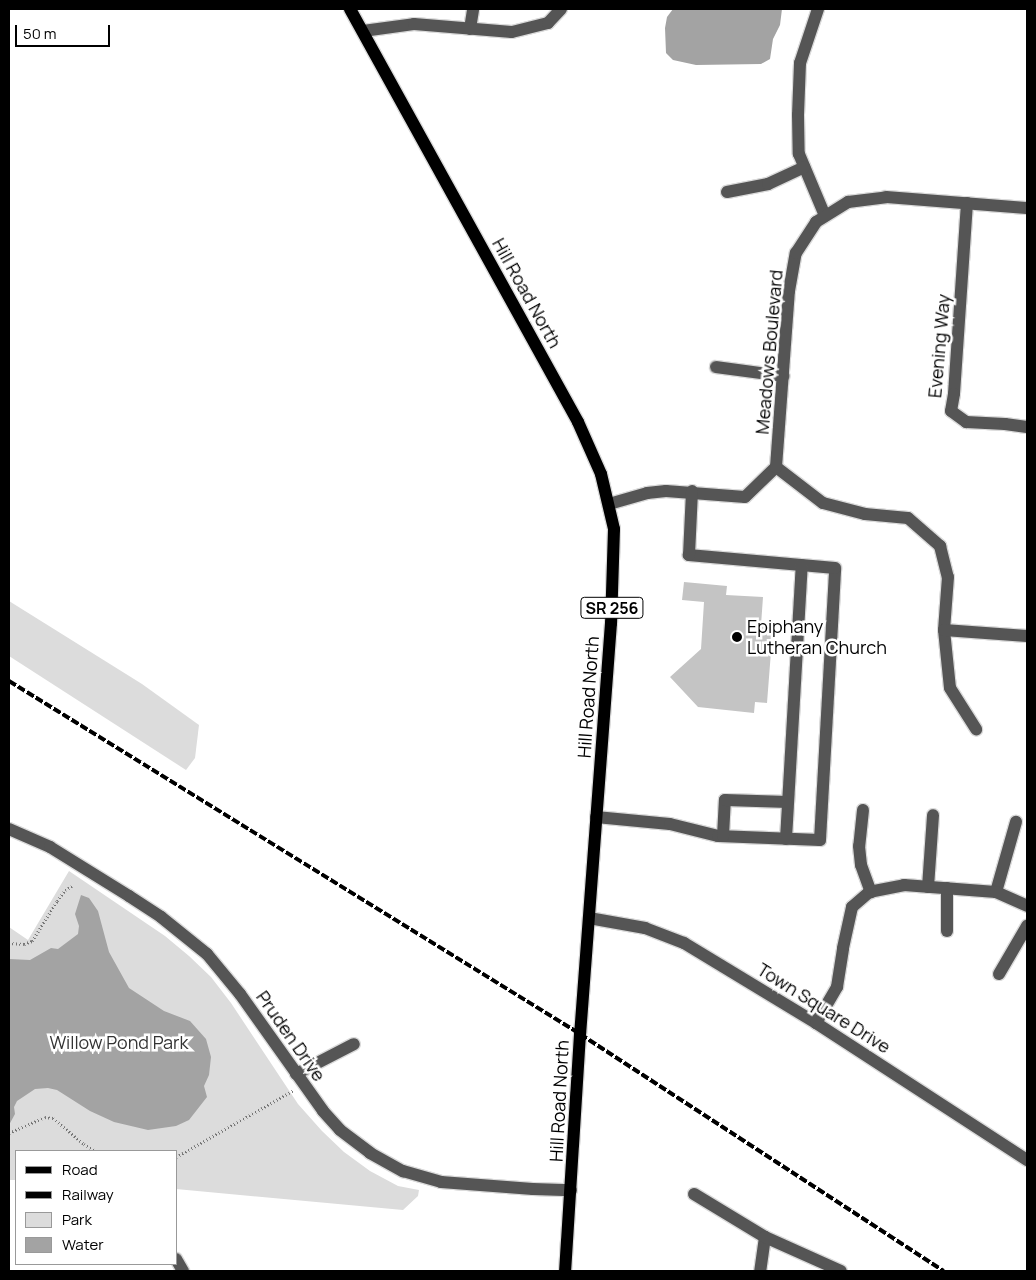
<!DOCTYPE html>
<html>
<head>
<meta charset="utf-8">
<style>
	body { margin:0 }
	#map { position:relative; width:1036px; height:1280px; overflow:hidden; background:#fff; font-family:Manrope,sans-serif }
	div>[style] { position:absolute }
	.green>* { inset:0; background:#dcdcdc }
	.water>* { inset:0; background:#a3a3a3 }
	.building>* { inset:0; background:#c4c4c4 }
	.path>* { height:2.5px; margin-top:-1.25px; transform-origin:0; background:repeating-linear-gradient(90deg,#777 0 1px,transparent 0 3.5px) }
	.roads { filter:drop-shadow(1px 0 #dbdbdb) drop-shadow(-1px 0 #dbdbdb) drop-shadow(0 1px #dbdbdb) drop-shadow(0 -1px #dbdbdb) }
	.minor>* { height:12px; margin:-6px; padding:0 6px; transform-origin:6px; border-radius:6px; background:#555 }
	.major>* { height:12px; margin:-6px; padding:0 6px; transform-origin:6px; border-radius:6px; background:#000 }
	.rail>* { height:4px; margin-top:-2px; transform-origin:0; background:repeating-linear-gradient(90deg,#000 0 8px,transparent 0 10.5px) }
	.dots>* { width:14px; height:14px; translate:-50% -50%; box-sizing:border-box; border:2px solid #fff; border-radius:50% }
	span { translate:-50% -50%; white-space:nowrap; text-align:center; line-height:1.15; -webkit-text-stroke:5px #fff; paint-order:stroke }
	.shield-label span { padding:1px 4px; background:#fff; border:1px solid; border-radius:4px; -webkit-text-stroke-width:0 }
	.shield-label { font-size:16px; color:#000; font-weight:700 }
	.street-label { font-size:18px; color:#000 }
	.poi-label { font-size:18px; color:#000 }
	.left { translate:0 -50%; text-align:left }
	.park-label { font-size:18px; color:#333 }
	.frame { position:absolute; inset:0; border:10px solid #000; pointer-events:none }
	.legend { position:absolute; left:15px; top:1150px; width:162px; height:115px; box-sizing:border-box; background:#fff; border:1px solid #999; margin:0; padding:6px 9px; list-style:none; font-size:15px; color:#000 }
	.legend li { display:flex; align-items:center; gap:10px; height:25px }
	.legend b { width:25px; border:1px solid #999 }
	.scale { position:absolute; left:15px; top:25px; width:95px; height:22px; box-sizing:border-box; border:2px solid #000; border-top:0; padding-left:6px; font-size:15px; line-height:18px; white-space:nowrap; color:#000; -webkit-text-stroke:4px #fff; paint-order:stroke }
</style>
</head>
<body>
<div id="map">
	<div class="green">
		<i style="clip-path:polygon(9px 601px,142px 684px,199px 725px,195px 758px,186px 770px,9px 656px)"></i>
		<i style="clip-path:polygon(69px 871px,165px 936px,189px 956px,211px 977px,231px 1003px,298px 1104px,322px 1131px,344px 1152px,370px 1171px,398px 1186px,419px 1190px,418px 1196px,403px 1210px,176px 1189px,176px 1151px,16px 1151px,16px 1180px,9px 1180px,9px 927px,28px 940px)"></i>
	</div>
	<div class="water">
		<i style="clip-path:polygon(673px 9px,782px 9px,780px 25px,773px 39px,770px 59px,761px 64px,696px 65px,673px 60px,666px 53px,665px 28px,667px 17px)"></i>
		<i style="clip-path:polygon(81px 895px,89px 898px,98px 911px,109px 952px,129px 988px,164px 1011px,190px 1021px,206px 1039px,211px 1057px,209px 1075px,204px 1086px,207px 1097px,189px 1120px,176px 1126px,148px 1130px,114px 1122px,90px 1111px,57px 1090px,48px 1088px,35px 1089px,17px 1101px,14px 1107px,15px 1114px,9px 1125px,9px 959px,30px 960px,51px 948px,58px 949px,78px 934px,79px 926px,75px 914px)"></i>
	</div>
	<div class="building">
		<i style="clip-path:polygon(684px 582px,727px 586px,726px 595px,763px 597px,761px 625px,773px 626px,767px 703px,755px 702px,754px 713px,698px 707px,670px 677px,701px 649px,704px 602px,682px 600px)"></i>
	</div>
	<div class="path">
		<i style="left:9px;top:943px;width:15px;rotate:4deg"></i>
		<i style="left:24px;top:944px;width:9px;rotate:-21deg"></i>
		<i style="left:32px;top:941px;width:47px;rotate:-58deg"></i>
		<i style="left:57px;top:901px;width:14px;rotate:-54deg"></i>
		<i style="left:65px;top:890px;width:8px;rotate:-30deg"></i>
		<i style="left:9px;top:1133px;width:39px;rotate:-24deg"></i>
		<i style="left:45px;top:1117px;width:8px;rotate:7deg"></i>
		<i style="left:53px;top:1118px;width:40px;rotate:40deg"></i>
		<i style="left:84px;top:1144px;width:14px;rotate:30deg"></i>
		<i style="left:176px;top:1157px;width:136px;rotate:-29.6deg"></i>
	</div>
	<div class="roads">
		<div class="minor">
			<i style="left:818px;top:9px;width:57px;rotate:108.4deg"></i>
			<i style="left:800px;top:63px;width:52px;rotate:92.2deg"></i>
			<i style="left:798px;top:115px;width:39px;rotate:89deg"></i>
			<i style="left:799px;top:154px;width:67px;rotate:67.2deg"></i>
			<i style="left:470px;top:29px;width:20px;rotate:-81deg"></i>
			<i style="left:363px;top:31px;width:51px;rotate:-7.8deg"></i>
			<i style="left:414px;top:24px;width:98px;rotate:4.7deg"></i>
			<i style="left:512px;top:32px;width:37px;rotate:-14deg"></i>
			<i style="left:548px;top:23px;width:19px;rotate:-47deg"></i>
			<i style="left:727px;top:192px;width:42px;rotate:-11deg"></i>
			<i style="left:768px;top:184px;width:40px;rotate:-25deg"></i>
			<i style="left:967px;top:203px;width:191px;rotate:93.9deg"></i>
			<i style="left:954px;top:394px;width:17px;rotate:100deg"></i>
			<i style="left:951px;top:411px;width:19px;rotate:36deg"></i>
			<i style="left:966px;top:422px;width:39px;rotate:3deg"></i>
			<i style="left:1005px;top:424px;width:22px;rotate:8deg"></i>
			<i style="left:716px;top:367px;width:68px;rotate:7.7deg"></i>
			<i style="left:776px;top:467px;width:59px;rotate:37.5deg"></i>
			<i style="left:823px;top:503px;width:43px;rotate:14.7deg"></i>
			<i style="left:865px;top:514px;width:43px;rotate:5.3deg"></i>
			<i style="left:908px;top:518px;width:43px;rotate:41.2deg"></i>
			<i style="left:940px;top:546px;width:32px;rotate:76deg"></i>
			<i style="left:948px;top:577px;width:53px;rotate:94.3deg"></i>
			<i style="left:944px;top:630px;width:58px;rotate:84.1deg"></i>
			<i style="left:950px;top:688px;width:49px;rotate:57.6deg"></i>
			<i style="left:609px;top:504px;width:40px;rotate:-16deg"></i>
			<i style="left:647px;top:493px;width:19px;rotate:-6deg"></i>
			<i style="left:666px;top:491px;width:79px;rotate:4.3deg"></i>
			<i style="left:745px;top:497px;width:43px;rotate:-44.1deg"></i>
			<i style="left:776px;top:467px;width:176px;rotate:-85.8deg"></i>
			<i style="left:789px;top:291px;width:39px;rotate:-80deg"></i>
			<i style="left:796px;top:253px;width:37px;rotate:-57deg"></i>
			<i style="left:816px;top:222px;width:38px;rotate:-32deg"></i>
			<i style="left:848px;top:202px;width:38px;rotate:-7deg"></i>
			<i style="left:886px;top:197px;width:141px;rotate:4.5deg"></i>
			<i style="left:944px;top:630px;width:83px;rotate:4.1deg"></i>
			<i style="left:863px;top:810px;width:36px;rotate:96deg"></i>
			<i style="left:859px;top:846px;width:19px;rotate:84deg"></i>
			<i style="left:861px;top:865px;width:29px;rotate:70deg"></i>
			<i style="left:596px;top:817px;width:74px;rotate:5.4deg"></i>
			<i style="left:670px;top:824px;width:49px;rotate:14deg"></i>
			<i style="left:718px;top:836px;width:102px;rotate:2.2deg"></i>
			<i style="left:820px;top:840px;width:272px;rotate:-86.8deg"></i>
			<i style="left:835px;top:568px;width:147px;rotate:-174.9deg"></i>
			<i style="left:689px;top:555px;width:64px;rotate:-87.3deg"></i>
			<i style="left:9px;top:829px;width:45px;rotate:23.7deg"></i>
			<i style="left:50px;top:847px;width:93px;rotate:31.8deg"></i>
			<i style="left:129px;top:896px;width:38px;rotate:33deg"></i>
			<i style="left:161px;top:917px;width:59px;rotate:38.8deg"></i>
			<i style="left:207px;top:954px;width:52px;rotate:50.5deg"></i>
			<i style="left:240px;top:994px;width:143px;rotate:54.6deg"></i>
			<i style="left:323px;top:1111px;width:25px;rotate:48deg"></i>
			<i style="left:340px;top:1130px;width:38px;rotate:37deg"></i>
			<i style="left:370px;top:1153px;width:38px;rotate:29deg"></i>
			<i style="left:403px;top:1171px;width:40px;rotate:16deg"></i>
			<i style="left:441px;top:1182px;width:92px;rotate:4.4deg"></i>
			<i style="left:533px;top:1189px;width:38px;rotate:2deg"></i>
			<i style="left:723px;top:836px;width:36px;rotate:-87deg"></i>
			<i style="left:725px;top:800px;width:63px;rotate:1.8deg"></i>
			<i style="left:786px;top:839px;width:274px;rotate:-86.7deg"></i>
			<i style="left:928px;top:887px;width:72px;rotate:-86deg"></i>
			<i style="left:996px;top:892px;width:73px;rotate:-74.1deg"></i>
			<i style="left:589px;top:918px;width:57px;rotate:10.1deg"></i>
			<i style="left:645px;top:928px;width:42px;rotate:21deg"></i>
			<i style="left:684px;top:943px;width:154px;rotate:31.2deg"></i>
			<i style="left:816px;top:1023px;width:252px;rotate:33deg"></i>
			<i style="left:947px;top:931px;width:43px;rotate:-90deg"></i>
			<i style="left:999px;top:974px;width:56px;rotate:-59.7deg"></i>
			<i style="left:816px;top:1023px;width:42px;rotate:-59.7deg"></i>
			<i style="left:837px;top:987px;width:39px;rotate:-81deg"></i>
			<i style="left:843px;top:948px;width:42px;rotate:-77.6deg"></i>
			<i style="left:852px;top:907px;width:23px;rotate:-41deg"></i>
			<i style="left:869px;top:892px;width:36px;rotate:-11deg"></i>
			<i style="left:904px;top:885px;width:92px;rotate:4.4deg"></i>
			<i style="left:996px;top:892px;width:34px;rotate:24deg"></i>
			<i style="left:296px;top:1074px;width:65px;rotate:-27.3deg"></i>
			<i style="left:694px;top:1194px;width:83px;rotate:31.2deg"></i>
			<i style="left:765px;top:1237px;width:34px;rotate:98deg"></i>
			<i style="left:765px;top:1237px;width:83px;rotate:24.1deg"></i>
			<i style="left:176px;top:1259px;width:14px;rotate:60deg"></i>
		</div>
		<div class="major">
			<i style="left:350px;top:9px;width:472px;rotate:61.1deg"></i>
			<i style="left:578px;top:422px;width:57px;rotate:66.1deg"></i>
			<i style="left:601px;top:474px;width:57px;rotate:76.7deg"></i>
			<i style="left:614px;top:529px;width:94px;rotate:91.8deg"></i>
			<i style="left:611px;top:623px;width:412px;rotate:94.3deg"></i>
			<i style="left:580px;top:1034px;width:237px;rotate:93.6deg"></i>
		</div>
	</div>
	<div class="rail">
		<i style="left:9px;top:681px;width:671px;rotate:31.72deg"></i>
		<i style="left:580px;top:1034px;width:434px;rotate:33.1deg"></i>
	</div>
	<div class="dots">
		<i style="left:737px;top:637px;background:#000"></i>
	</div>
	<div class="shield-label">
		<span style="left:612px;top:608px">SR 256</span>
	</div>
	<div class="street-label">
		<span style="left:527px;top:293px;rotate:61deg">Hill Road North</span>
		<span style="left:939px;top:346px;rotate:-85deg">Evening Way</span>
		<span style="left:769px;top:352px;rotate:-85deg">Meadows Boulevard</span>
		<span style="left:588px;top:697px;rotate:-86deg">Hill Road North</span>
		<span style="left:824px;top:1008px;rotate:32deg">Town Square Drive</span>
		<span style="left:291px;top:1036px;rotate:55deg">Pruden Drive</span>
		<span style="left:559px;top:1101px;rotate:-87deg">Hill Road North</span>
	</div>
	<div class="poi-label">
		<span class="left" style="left:747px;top:637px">Epiphany<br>Lutheran Church</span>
	</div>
	<div class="park-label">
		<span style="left:119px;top:1042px">Willow Pond Park</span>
	</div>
	<div class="frame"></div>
	<ul class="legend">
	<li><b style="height:6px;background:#000"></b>Road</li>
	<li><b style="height:6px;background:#000"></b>Railway</li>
	<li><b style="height:14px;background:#dcdcdc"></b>Park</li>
	<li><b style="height:14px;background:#a3a3a3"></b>Water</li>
	</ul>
	<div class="scale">50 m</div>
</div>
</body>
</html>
